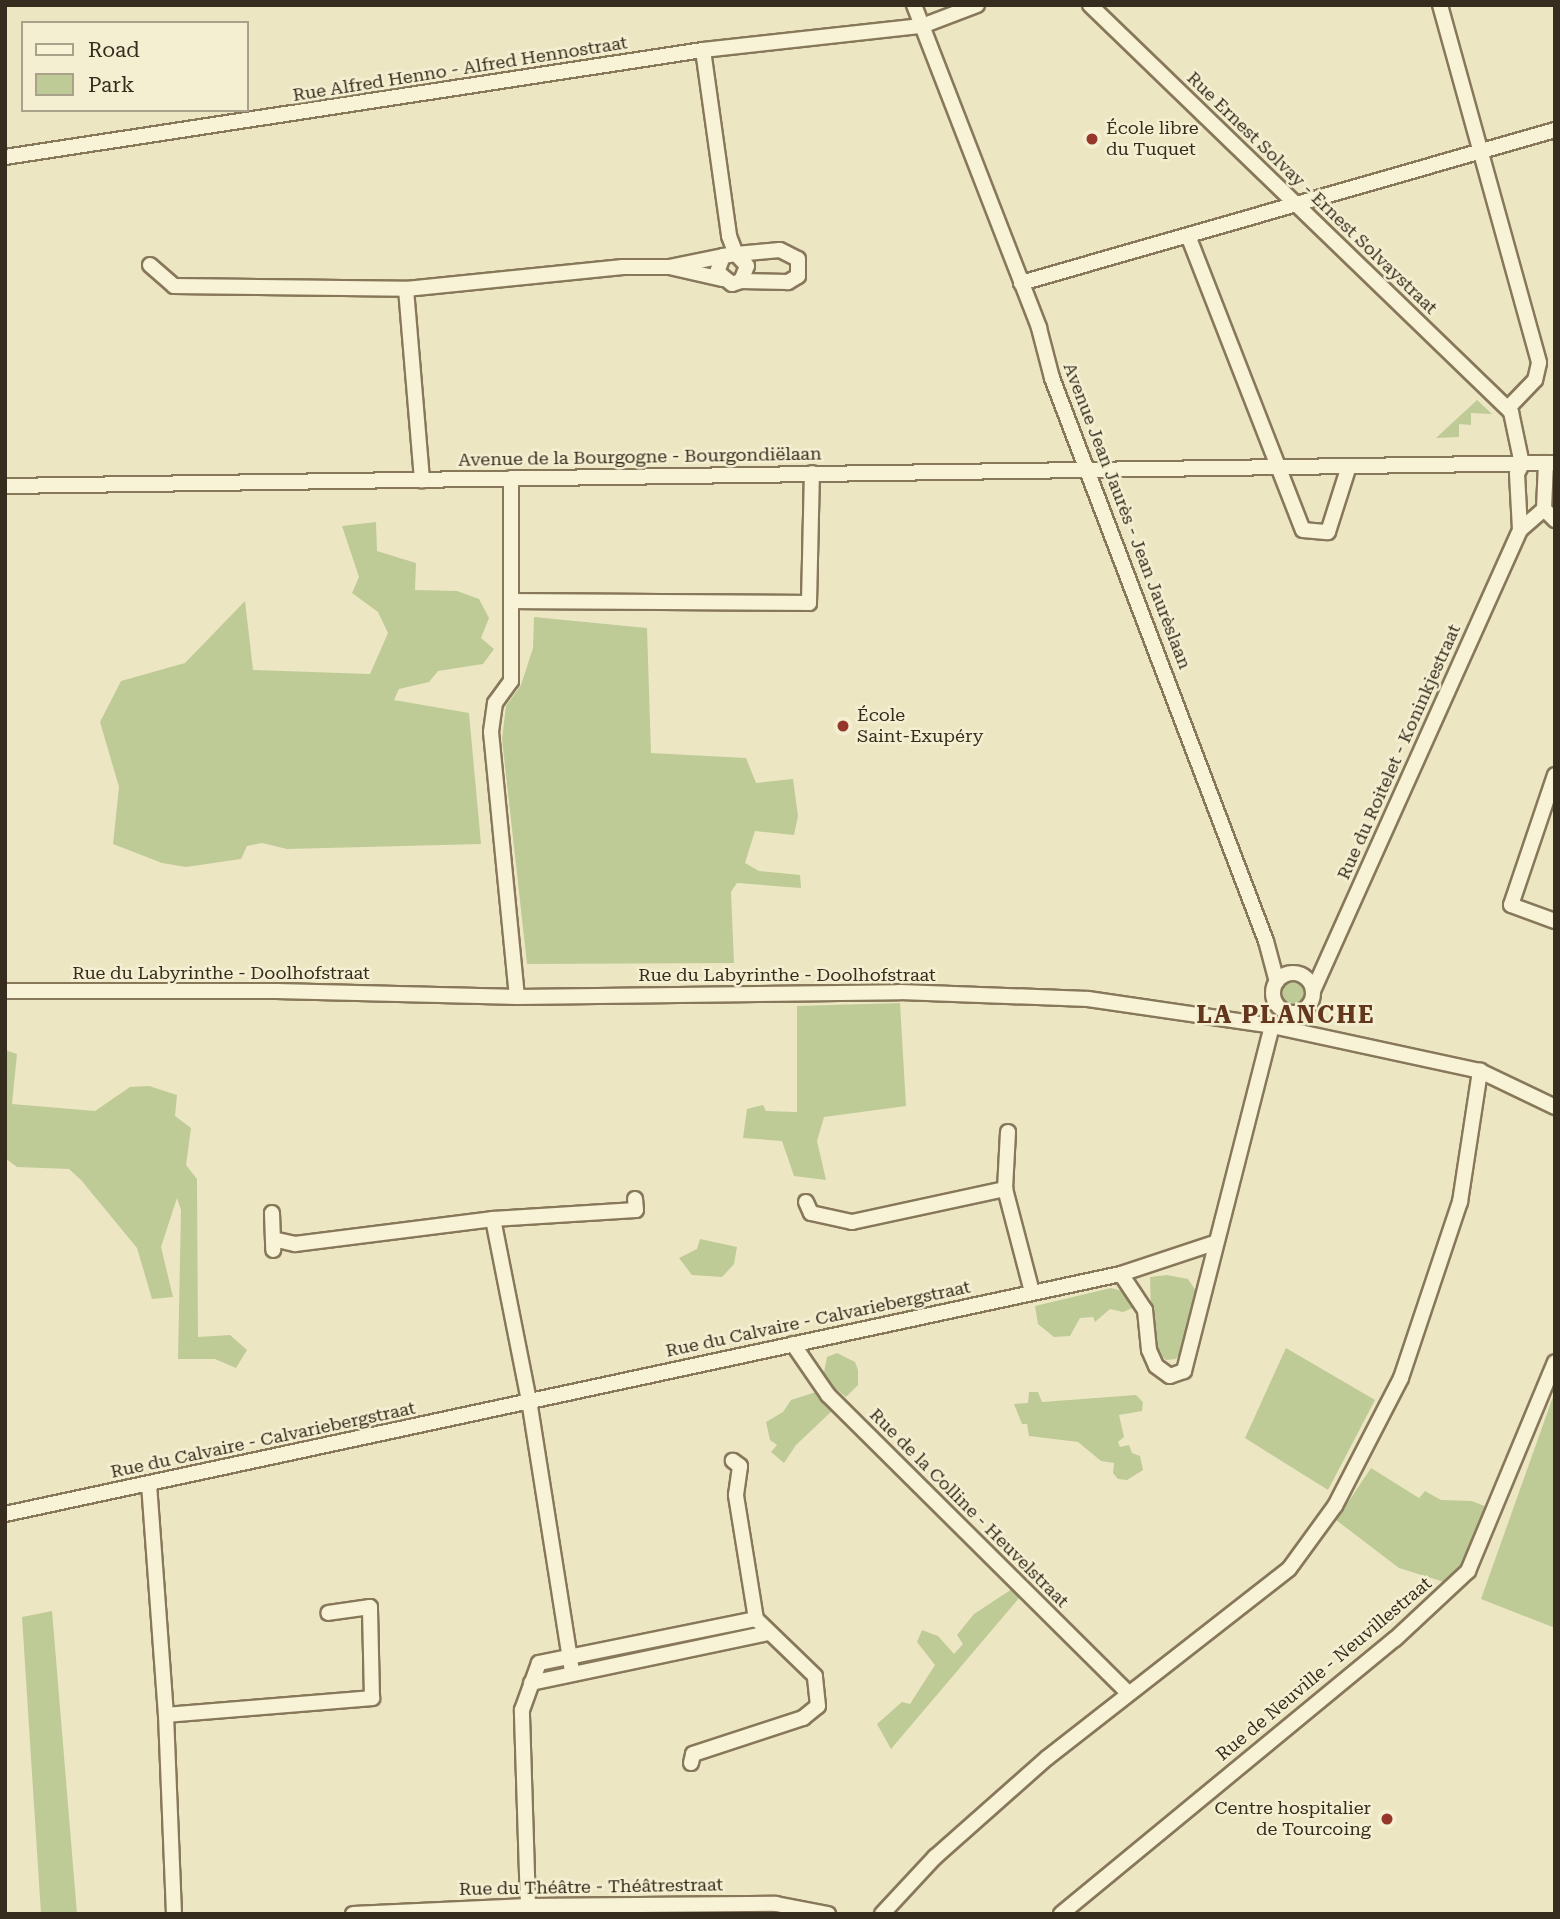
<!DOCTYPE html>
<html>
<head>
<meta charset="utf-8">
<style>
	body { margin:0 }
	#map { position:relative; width:1560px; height:1919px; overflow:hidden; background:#ede6c3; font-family:"Roboto Serif",serif }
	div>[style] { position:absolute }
	.green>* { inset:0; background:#becb97 }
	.round { border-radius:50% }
	.roads { filter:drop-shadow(2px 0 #87785a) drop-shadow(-2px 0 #87785a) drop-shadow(0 2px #87785a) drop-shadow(0 -2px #87785a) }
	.minor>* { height:14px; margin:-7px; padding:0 7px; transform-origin:7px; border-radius:7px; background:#f8f2d6 }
	.minor>.ring { margin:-7px; padding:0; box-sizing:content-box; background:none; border:14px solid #f8f2d6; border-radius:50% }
	.dots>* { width:19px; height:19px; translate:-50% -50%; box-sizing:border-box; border:4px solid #f5efd2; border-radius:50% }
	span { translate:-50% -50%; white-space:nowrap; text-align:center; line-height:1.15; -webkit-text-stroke:5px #f5efd2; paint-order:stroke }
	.street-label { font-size:18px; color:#372d1e }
	.poi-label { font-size:18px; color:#372d1e }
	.left { translate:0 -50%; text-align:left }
	.right { translate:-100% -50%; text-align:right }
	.district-label { font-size:24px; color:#63361e; font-weight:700; letter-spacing:2px }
	.frame { position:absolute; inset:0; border:7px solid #372d1e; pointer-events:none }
	.legend { position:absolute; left:21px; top:21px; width:228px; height:91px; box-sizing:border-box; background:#f5efd2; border:2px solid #a9a18a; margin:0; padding:9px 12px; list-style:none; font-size:21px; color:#372d1e }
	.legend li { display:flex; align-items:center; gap:14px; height:35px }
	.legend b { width:35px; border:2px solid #a9a18a }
</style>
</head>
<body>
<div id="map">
	<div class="green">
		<i style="clip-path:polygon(1477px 400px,1492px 414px,1471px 413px,1471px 425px,1459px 424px,1459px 437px,1436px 438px)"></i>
		<i style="clip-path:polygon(376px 522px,377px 551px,416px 563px,415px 590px,457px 591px,479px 599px,489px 618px,481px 638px,494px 649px,483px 664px,438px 671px,429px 682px,399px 689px,394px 700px,469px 713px,481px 844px,287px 849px,262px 843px,247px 846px,241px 859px,186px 867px,162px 863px,113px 844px,119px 787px,100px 722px,121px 681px,185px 663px,245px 601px,253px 670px,370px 674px,388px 633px,378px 612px,352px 593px,359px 577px,342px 526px)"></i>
		<i style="clip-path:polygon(534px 617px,647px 628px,651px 753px,746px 758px,756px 783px,793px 779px,798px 816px,794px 835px,755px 831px,745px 863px,759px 871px,800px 875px,801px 888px,737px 883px,731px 892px,734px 963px,527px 964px,502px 739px,506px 706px,521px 685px,533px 648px)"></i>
		<i class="round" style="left:1282px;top:982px;width:22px;height:22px"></i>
		<i style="clip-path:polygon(900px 1003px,906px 1106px,824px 1117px,817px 1141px,826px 1180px,794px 1176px,782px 1141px,743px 1138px,747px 1109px,763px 1105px,766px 1111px,797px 1112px,797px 1006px)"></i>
		<i style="clip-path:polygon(5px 1050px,17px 1054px,12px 1104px,95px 1111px,130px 1087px,149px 1086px,177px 1095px,175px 1116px,191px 1128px,186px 1165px,197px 1179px,198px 1337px,230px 1335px,247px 1350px,236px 1368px,215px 1359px,178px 1359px,181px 1210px,177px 1198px,161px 1247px,173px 1297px,152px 1299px,137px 1248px,81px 1180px,69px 1169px,17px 1167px,5px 1158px)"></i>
		<i style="clip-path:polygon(700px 1239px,737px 1247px,734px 1264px,722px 1277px,692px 1275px,679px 1258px,697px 1249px)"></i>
		<i style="clip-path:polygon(1167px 1275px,1188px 1279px,1196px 1291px,1181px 1352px,1176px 1359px,1166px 1360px,1152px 1349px,1150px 1277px)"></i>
		<i style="clip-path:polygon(1111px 1288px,1126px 1292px,1135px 1307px,1123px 1312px,1110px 1309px,1095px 1322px,1093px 1317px,1080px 1318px,1070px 1336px,1054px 1337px,1038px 1324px,1035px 1306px)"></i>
		<i style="clip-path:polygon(1286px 1348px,1375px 1400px,1328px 1490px,1245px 1438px)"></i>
		<i style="clip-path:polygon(837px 1353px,855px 1362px,858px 1370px,858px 1385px,846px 1397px,823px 1378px,827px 1357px)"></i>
		<i style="clip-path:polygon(1555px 1391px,1555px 1628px,1481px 1599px)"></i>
		<i style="clip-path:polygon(816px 1392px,834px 1409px,796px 1445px,784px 1463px,771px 1452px,777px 1445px,770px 1440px,766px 1422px,783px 1412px,791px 1400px)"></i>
		<i style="clip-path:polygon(1029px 1392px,1038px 1392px,1042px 1402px,1136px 1395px,1143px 1402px,1142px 1411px,1119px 1415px,1124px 1437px,1118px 1442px,1120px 1447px,1129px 1445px,1132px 1453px,1140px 1456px,1143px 1470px,1127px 1480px,1118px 1479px,1113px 1473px,1114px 1463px,1101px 1461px,1078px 1442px,1029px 1436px,1027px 1424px,1022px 1424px,1014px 1404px,1028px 1403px)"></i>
		<i style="clip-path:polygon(1371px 1468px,1419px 1498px,1425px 1491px,1441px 1500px,1472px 1501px,1492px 1509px,1454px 1585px,1399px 1568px,1336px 1520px)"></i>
		<i style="clip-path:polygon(1012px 1589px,1019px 1598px,891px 1749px,877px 1724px,902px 1702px,910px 1704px,935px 1665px,917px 1642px,922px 1630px,938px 1636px,954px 1654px,963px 1644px,957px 1635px,974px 1614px)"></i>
		<i style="clip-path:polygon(52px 1611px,57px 1671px,77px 1914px,41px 1914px,22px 1617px)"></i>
	</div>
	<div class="roads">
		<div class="minor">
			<i style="left:914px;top:5px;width:346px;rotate:68.8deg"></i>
			<i style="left:1039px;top:328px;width:52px;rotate:75.4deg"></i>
			<i style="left:1052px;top:378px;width:602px;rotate:69.19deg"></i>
			<i style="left:1266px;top:941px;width:42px;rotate:75deg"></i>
			<i style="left:1090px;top:5px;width:586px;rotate:44.03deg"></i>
			<i style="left:1511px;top:412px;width:53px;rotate:78.1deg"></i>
			<i style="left:1522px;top:464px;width:11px;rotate:117deg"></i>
			<i style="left:1517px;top:474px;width:56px;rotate:86.9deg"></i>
			<i style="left:1440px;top:5px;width:371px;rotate:74.5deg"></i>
			<i style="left:1539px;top:363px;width:17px;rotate:103deg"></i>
			<i style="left:1535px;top:380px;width:39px;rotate:134deg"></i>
			<i style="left:703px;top:50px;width:188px;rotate:82deg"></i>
			<i style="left:729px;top:236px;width:19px;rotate:69deg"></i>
			<i style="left:736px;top:254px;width:16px;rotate:47deg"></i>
			<i style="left:747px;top:266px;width:16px;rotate:112deg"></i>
			<i style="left:741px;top:281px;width:9px;rotate:162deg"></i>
			<i style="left:732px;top:284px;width:19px;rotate:-141deg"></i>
			<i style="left:717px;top:272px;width:17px;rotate:-69deg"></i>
			<i style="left:723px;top:256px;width:13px;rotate:-9deg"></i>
			<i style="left:736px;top:254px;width:44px;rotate:-5.2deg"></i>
			<i style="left:780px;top:250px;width:20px;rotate:27deg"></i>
			<i style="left:798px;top:259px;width:17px;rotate:90deg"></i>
			<i style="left:798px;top:276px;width:12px;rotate:149deg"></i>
			<i style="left:788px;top:282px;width:47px;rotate:-178.8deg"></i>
			<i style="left:5px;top:157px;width:706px;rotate:-8.72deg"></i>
			<i style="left:703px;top:50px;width:220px;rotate:-6.3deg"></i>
			<i style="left:922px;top:26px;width:59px;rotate:-20.9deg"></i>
			<i style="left:1189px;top:238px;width:313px;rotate:68.7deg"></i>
			<i style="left:1303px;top:530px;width:25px;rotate:5deg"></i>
			<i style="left:1328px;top:532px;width:66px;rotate:-72.4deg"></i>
			<i style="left:150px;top:265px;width:32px;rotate:41deg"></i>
			<i style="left:174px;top:286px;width:232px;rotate:0.7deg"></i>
			<i style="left:406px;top:289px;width:218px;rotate:-5.8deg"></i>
			<i style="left:623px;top:267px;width:46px"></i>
			<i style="left:722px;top:279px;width:54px;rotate:-167.2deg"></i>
			<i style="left:669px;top:267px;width:55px;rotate:-11.5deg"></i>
			<i style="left:1021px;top:283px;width:555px;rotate:-15.99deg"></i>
			<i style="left:406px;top:289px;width:192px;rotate:85.2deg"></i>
			<i style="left:511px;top:478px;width:203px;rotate:90deg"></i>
			<i style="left:511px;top:681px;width:27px;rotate:126deg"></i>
			<i style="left:495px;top:703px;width:29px;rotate:98deg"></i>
			<i style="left:491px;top:732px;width:266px;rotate:84.4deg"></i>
			<i style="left:5px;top:486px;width:1550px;rotate:-0.85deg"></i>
			<i style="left:1544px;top:509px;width:16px;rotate:45deg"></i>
			<i style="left:512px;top:601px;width:297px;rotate:0.4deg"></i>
			<i style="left:809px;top:603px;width:130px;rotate:-88.7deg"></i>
			<i style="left:1555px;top:775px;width:137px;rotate:108.7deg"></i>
			<i style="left:1511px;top:905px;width:47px;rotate:20deg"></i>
			<i class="ring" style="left:1273px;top:973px;width:26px;height:26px"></i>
			<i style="left:5px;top:991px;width:271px"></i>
			<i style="left:276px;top:991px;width:241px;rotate:1.4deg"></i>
			<i style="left:517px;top:997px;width:383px;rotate:-0.7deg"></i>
			<i style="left:900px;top:992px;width:188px;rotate:2.1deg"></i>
			<i style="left:1088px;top:999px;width:186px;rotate:8.3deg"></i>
			<i style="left:1272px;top:1026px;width:213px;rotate:12.2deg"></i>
			<i style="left:1480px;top:1071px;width:83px;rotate:25.6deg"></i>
			<i style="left:1313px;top:991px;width:505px;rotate:-65.82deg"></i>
			<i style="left:1520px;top:530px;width:32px;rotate:-41deg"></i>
			<i style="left:1544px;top:509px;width:46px;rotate:-87.5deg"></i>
			<i style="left:1008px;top:1132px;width:57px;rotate:93deg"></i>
			<i style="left:1005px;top:1189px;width:106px;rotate:75.3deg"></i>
			<i style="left:806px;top:1202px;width:12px;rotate:66deg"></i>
			<i style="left:811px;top:1213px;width:42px;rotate:12.4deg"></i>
			<i style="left:852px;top:1222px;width:157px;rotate:-12.2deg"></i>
			<i style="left:272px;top:1213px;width:37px;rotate:88deg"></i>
			<i style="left:493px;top:1219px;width:185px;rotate:78.8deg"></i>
			<i style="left:529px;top:1400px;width:274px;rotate:81deg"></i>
			<i style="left:273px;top:1239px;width:23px;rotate:13deg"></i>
			<i style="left:295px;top:1244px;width:200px;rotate:-7.2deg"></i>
			<i style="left:493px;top:1219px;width:143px;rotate:-3.6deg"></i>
			<i style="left:636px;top:1210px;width:11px;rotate:-95deg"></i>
			<i style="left:1121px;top:1274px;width:43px;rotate:56.3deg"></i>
			<i style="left:1145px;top:1310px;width:40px;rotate:84.3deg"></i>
			<i style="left:1149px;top:1350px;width:17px;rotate:66deg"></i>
			<i style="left:1156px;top:1366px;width:17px;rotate:36deg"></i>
			<i style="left:1170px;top:1376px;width:15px;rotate:-20deg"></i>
			<i style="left:1184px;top:1371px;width:356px;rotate:-75.7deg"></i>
			<i style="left:793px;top:1344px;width:62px;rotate:55.5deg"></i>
			<i style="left:828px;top:1395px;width:421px;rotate:44.8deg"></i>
			<i style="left:149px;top:1484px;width:232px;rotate:85.8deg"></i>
			<i style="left:166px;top:1715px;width:199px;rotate:87.7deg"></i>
			<i style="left:5px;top:1514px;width:1142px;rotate:-12.14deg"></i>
			<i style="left:1121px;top:1274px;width:98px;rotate:-18.4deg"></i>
			<i style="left:531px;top:1683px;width:242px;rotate:-11.9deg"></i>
			<i style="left:166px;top:1715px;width:207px;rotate:-4.7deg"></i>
			<i style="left:372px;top:1698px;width:91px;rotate:-91.3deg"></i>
			<i style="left:370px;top:1607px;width:42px;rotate:171.9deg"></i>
			<i style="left:691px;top:1763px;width:9px;rotate:-77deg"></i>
			<i style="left:693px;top:1754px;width:116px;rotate:-18.1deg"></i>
			<i style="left:803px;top:1718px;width:19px;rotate:-39deg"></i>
			<i style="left:818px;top:1706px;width:30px;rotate:-96deg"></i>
			<i style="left:815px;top:1676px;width:82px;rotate:-136deg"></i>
			<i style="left:756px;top:1619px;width:126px;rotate:-99.2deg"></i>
			<i style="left:736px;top:1495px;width:29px;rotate:-82deg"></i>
			<i style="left:740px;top:1466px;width:9px;rotate:-144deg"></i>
			<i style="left:528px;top:1906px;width:196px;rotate:-91.8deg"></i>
			<i style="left:522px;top:1710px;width:50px;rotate:-70.1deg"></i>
			<i style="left:539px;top:1663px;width:221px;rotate:-11.5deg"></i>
			<i style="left:353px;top:1914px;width:175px;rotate:-2.6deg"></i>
			<i style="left:528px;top:1906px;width:248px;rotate:-0.5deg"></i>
			<i style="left:776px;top:1904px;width:53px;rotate:10.9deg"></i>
			<i style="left:882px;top:1914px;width:78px;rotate:-47.1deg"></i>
			<i style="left:935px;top:1857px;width:149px;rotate:-41.5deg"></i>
			<i style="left:1047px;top:1758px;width:307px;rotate:-38deg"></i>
			<i style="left:1289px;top:1569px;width:78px;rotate:-53.9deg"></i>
			<i style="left:1335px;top:1506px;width:144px;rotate:-62.7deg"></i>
			<i style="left:1401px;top:1378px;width:186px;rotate:-71.5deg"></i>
			<i style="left:1460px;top:1202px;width:133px;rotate:-81.3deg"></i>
			<i style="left:1061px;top:1914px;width:433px;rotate:-39.5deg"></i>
			<i style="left:1395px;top:1639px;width:100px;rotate:-43deg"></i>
			<i style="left:1468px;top:1571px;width:226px;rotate:-67.4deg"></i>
		</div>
	</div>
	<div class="dots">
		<i style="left:1092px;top:139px;background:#95382b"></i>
		<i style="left:843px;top:726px;background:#95382b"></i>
		<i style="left:1387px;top:1819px;background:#95382b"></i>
	</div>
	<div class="street-label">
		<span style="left:460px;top:69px;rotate:-9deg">Rue Alfred Henno - Alfred Hennostraat</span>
		<span style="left:1312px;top:193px;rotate:44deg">Rue Ernest Solvay - Ernest Solvaystraat</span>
		<span style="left:640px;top:457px;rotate:-1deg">Avenue de la Bourgogne - Bourgondiëlaan</span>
		<span style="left:1127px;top:516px;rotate:69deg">Avenue Jean Jaurès - Jean Jaurèslaan</span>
		<span style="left:1399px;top:752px;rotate:-66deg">Rue du Roitelet - Koninkjestraat</span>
		<span style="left:221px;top:973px">Rue du Labyrinthe - Doolhofstraat</span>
		<span style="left:787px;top:975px">Rue du Labyrinthe - Doolhofstraat</span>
		<span style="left:818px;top:1319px;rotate:-12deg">Rue du Calvaire - Calvariebergstraat</span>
		<span style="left:263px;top:1440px;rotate:-12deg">Rue du Calvaire - Calvariebergstraat</span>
		<span style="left:969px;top:1508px;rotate:45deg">Rue de la Colline - Heuvelstraat</span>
		<span style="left:1324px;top:1669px;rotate:-40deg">Rue de Neuville - Neuvillestraat</span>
		<span style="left:591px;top:1887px;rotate:-1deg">Rue du Théâtre - Théâtrestraat</span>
	</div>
	<div class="poi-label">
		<span class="left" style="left:1106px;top:139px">École libre<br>du Tuquet</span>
		<span class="left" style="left:857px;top:726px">École<br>Saint-Exupéry</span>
		<span class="right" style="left:1371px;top:1819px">Centre hospitalier<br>de Tourcoing</span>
	</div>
	<div class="district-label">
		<span style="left:1286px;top:1016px">LA PLANCHE</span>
	</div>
	<div class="frame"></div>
	<ul class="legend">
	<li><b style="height:9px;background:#f8f2d6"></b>Road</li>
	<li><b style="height:19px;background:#becb97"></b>Park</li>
	</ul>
</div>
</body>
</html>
